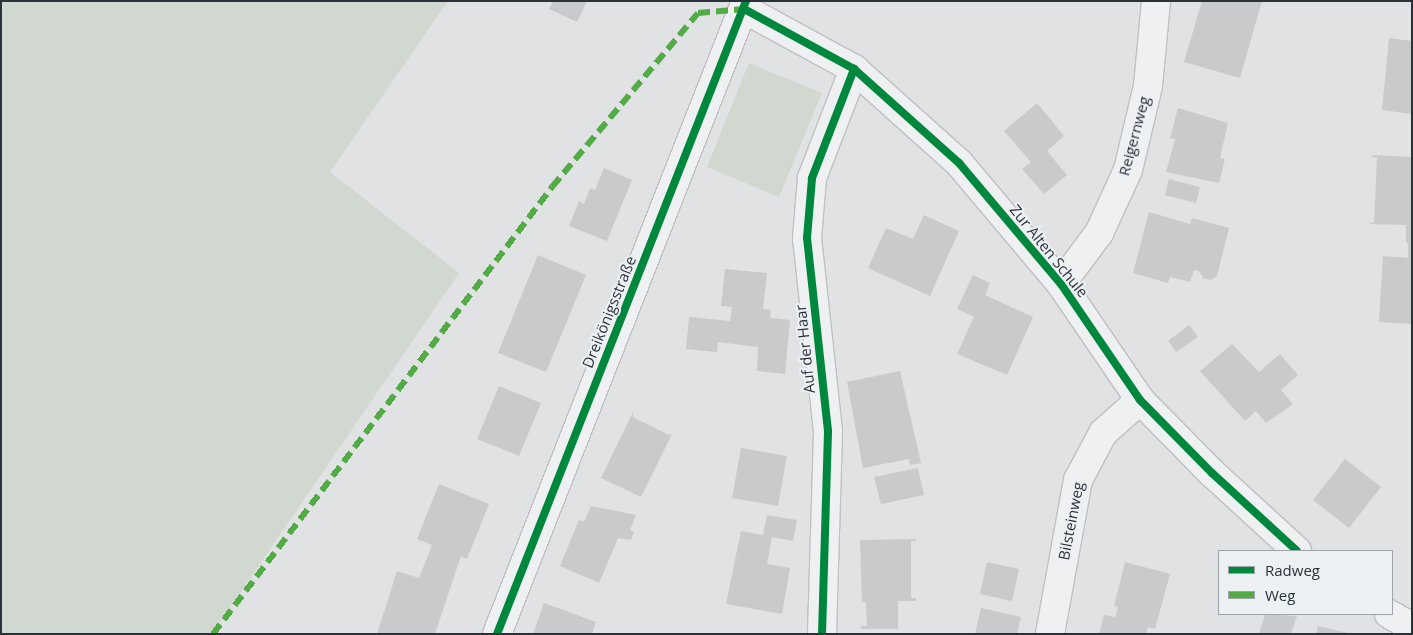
<!DOCTYPE html>
<html>
<head>
<meta charset="utf-8">
<style>
	body { margin:0 }
	#map { position:relative; width:1413px; height:635px; overflow:hidden; background:#e0e2e4; font-family:"Open Sans",sans-serif }
	div>[style] { position:absolute }
	.green>* { inset:0; background:#d1d8d0 }
	.building>* { inset:0; background:#c8cacc }
	.roads { filter:drop-shadow(1px 0 #bec0c2) drop-shadow(-1px 0 #bec0c2) drop-shadow(0 1px #bec0c2) drop-shadow(0 -1px #bec0c2) }
	.street>* { height:28px; margin:-14px; padding:0 14px; transform-origin:14px; border-radius:14px; background:#eff0f1 }
	.quiet>* { height:6px; margin-top:-3px; transform-origin:0; background:repeating-linear-gradient(90deg,#53ab46 0 12px,transparent 0 18px) }
	.cycleway>* { height:8px; margin:-4px; padding:0 4px; transform-origin:4px; border-radius:4px; background:#00873e }
	span { translate:-50% -50%; white-space:nowrap; text-align:center; line-height:1.15; -webkit-text-stroke:4px #edf1f4; paint-order:stroke }
	.street-label { font-size:15px; color:#29313b }
	.frame { position:absolute; inset:0; border:2px solid #29313b; pointer-events:none }
	.legend { position:absolute; left:1218px; top:550px; width:175px; height:65px; box-sizing:border-box; background:#edf1f4; border:1px solid #9fa4aa; margin:0; padding:6px 9px; list-style:none; font-size:15px; color:#29313b }
	.legend li { display:flex; align-items:center; gap:10px; height:25px }
	.legend b { width:25px; border:1px solid #9fa4aa }
</style>
</head>
<body>
<div id="map">
	<div class="green">
		<i style="clip-path:polygon(1px 1px,448px 1px,330px 172px,459px 273px,212px 634px,1px 634px)"></i>
		<i style="clip-path:polygon(749px 63px,822px 93px,779px 197px,707px 167px)"></i>
	</div>
	<div class="building">
		<i style="clip-path:polygon(553px 1px,587px 1px,577px 22px,549px 9px)"></i>
		<i style="clip-path:polygon(1202px 1px,1262px 1px,1240px 78px,1184px 62px)"></i>
		<i style="clip-path:polygon(1389px 38px,1412px 41px,1412px 114px,1382px 110px)"></i>
		<i style="clip-path:polygon(1037px 103px,1064px 136px,1047px 151px,1067px 175px,1044px 194px,1022px 169px,1031px 162px,1004px 131px)"></i>
		<i style="clip-path:polygon(1178px 108px,1228px 123px,1220px 158px,1225px 159px,1219px 183px,1166px 172px,1175px 139px,1170px 138px)"></i>
		<i style="clip-path:polygon(1372px 155px,1412px 157px,1412px 324px,1379px 322px,1383px 256px,1408px 258px,1408px 243px,1406px 243px,1406px 225px,1369px 224px,1374px 222px,1377px 158px,1372px 157px)"></i>
		<i style="clip-path:polygon(604px 168px,632px 180px,607px 241px,569px 226px,579px 201px,584px 204px,590px 188px,595px 190px)"></i>
		<i style="clip-path:polygon(1169px 179px,1200px 187px,1196px 203px,1165px 195px)"></i>
		<i style="clip-path:polygon(1149px 212px,1190px 224px,1192px 218px,1229px 228px,1217px 276px,1211px 280px,1203px 278px,1199px 271px,1194px 270px,1190px 282px,1170px 277px,1168px 283px,1133px 273px)"></i>
		<i style="clip-path:polygon(924px 215px,959px 231px,930px 296px,868px 268px,886px 228px,913px 239px)"></i>
		<i style="clip-path:polygon(538px 255px,586px 275px,546px 372px,498px 353px)"></i>
		<i style="clip-path:polygon(725px 269px,767px 273px,763px 309px,771px 310px,770px 318px,790px 320px,785px 374px,757px 371px,758px 347px,718px 342px,717px 352px,686px 349px,689px 317px,730px 321px,732px 307px,721px 306px)"></i>
		<i style="clip-path:polygon(973px 275px,990px 283px,985px 295px,1033px 317px,1007px 375px,957px 354px,974px 317px,957px 309px)"></i>
		<i style="clip-path:polygon(1189px 325px,1198px 337px,1176px 352px,1168px 341px)"></i>
		<i style="clip-path:polygon(1232px 344px,1259px 372px,1280px 354px,1298px 375px,1281px 390px,1293px 404px,1266px 423px,1256px 411px,1245px 421px,1200px 371px)"></i>
		<i style="clip-path:polygon(900px 371px,921px 463px,910px 465px,909px 459px,863px 468px,847px 382px)"></i>
		<i style="clip-path:polygon(499px 386px,541px 403px,519px 456px,477px 439px)"></i>
		<i style="clip-path:polygon(633px 412px,633px 417px,669px 435px,672px 434px,641px 497px,601px 478px)"></i>
		<i style="clip-path:polygon(741px 448px,787px 456px,778px 506px,732px 498px)"></i>
		<i style="clip-path:polygon(1345px 459px,1381px 487px,1349px 528px,1313px 500px)"></i>
		<i style="clip-path:polygon(918px 468px,924px 495px,881px 504px,874px 477px)"></i>
		<i style="clip-path:polygon(439px 484px,489px 504px,467px 559px,461px 556px,435px 634px,377px 634px,397px 571px,419px 578px,432px 545px,417px 539px)"></i>
		<i style="clip-path:polygon(591px 506px,636px 515px,630px 530px,634px 532px,631px 540px,618px 538px,599px 583px,560px 566px,579px 520px,584px 522px)"></i>
		<i style="clip-path:polygon(767px 515px,797px 520px,793px 541px,772px 537px,767px 564px,790px 568px,782px 614px,726px 604px,741px 531px,763px 535px)"></i>
		<i style="clip-path:polygon(916px 539px,916px 541px,911px 541px,911px 598px,916px 598px,916px 601px,898px 601px,898px 629px,861px 629px,861px 626px,867px 626px,866px 602px,862px 602px,860px 540px)"></i>
		<i style="clip-path:polygon(987px 562px,1019px 569px,1012px 601px,980px 594px)"></i>
		<i style="clip-path:polygon(1125px 562px,1170px 574px,1155px 629px,1148px 627px,1146px 634px,1099px 634px,1104px 615px,1115px 617px,1118px 607px,1114px 606px)"></i>
		<i style="clip-path:polygon(544px 603px,596px 622px,592px 634px,533px 634px)"></i>
		<i style="clip-path:polygon(981px 608px,1021px 617px,1017px 634px,975px 634px)"></i>
		<i style="clip-path:polygon(1265px 614px,1297px 616px,1291px 634px,1259px 634px)"></i>
		<i style="clip-path:polygon(1318px 626px,1348px 633px,1348px 634px,1316px 634px)"></i>
	</div>
	<div class="roads">
		<div class="street">
			<i style="left:744px;top:9px;width:125px;rotate:28.6deg"></i>
			<i style="left:854px;top:69px;width:141px;rotate:41.8deg"></i>
			<i style="left:959px;top:163px;width:158px;rotate:49.9deg"></i>
			<i style="left:1061px;top:284px;width:140px;rotate:55.7deg"></i>
			<i style="left:1140px;top:400px;width:103px;rotate:45.4deg"></i>
			<i style="left:1212px;top:473px;width:115px;rotate:42.5deg"></i>
			<i style="left:1061px;top:284px;width:64px;rotate:-53.3deg"></i>
			<i style="left:1099px;top:233px;width:69px;rotate:-65.3deg"></i>
			<i style="left:1128px;top:170px;width:86px;rotate:-76.6deg"></i>
			<i style="left:1148px;top:86px;width:85px;rotate:-84.6deg"></i>
			<i style="left:1389px;top:614px;width:26px;rotate:29deg"></i>
			<i style="left:497px;top:634px;width:680px;rotate:-68.53deg"></i>
			<i style="left:822px;top:634px;width:203px;rotate:-88.3deg"></i>
			<i style="left:828px;top:431px;width:194px;rotate:-96.2deg"></i>
			<i style="left:807px;top:238px;width:60px;rotate:-85.2deg"></i>
			<i style="left:812px;top:178px;width:117px;rotate:-68.9deg"></i>
			<i style="left:1050px;top:634px;width:157px;rotate:-79.7deg"></i>
			<i style="left:1078px;top:480px;width:53px;rotate:-62deg"></i>
			<i style="left:1103px;top:433px;width:50px;rotate:-41.7deg"></i>
		</div>
	</div>
	<div class="quiet">
		<i style="left:213px;top:634px;width:561px;rotate:-52.82deg"></i>
		<i style="left:552px;top:187px;width:227px;rotate:-50deg"></i>
		<i style="left:698px;top:13px;width:46px;rotate:-5deg"></i>
	</div>
	<div class="cycleway">
		<i style="left:744px;top:9px;width:125px;rotate:28.6deg"></i>
		<i style="left:854px;top:69px;width:141px;rotate:41.8deg"></i>
		<i style="left:959px;top:163px;width:158px;rotate:49.9deg"></i>
		<i style="left:1061px;top:284px;width:140px;rotate:55.7deg"></i>
		<i style="left:1140px;top:400px;width:103px;rotate:45.4deg"></i>
		<i style="left:1212px;top:473px;width:115px;rotate:42.5deg"></i>
		<i style="left:497px;top:634px;width:680px;rotate:-68.53deg"></i>
		<i style="left:822px;top:634px;width:203px;rotate:-88.3deg"></i>
		<i style="left:828px;top:431px;width:194px;rotate:-96.2deg"></i>
		<i style="left:807px;top:238px;width:60px;rotate:-85.2deg"></i>
		<i style="left:812px;top:178px;width:117px;rotate:-68.9deg"></i>
	</div>
	<div class="street-label">
		<span style="left:1134px;top:136px;rotate:-75deg">Reigernweg</span>
		<span style="left:1049px;top:251px;rotate:51deg">Zur Alten Schule</span>
		<span style="left:609px;top:312px;rotate:-68deg">Dreikönigsstraße</span>
		<span style="left:805px;top:349px;rotate:-96deg">Auf der Haar</span>
		<span style="left:1071px;top:521px;rotate:-79deg">Bilsteinweg</span>
	</div>
	<div class="frame"></div>
	<ul class="legend">
	<li><b style="height:6px;background:#00873e"></b>Radweg</li>
	<li><b style="height:6px;background:#53ab46"></b>Weg</li>
	</ul>
</div>
</body>
</html>
